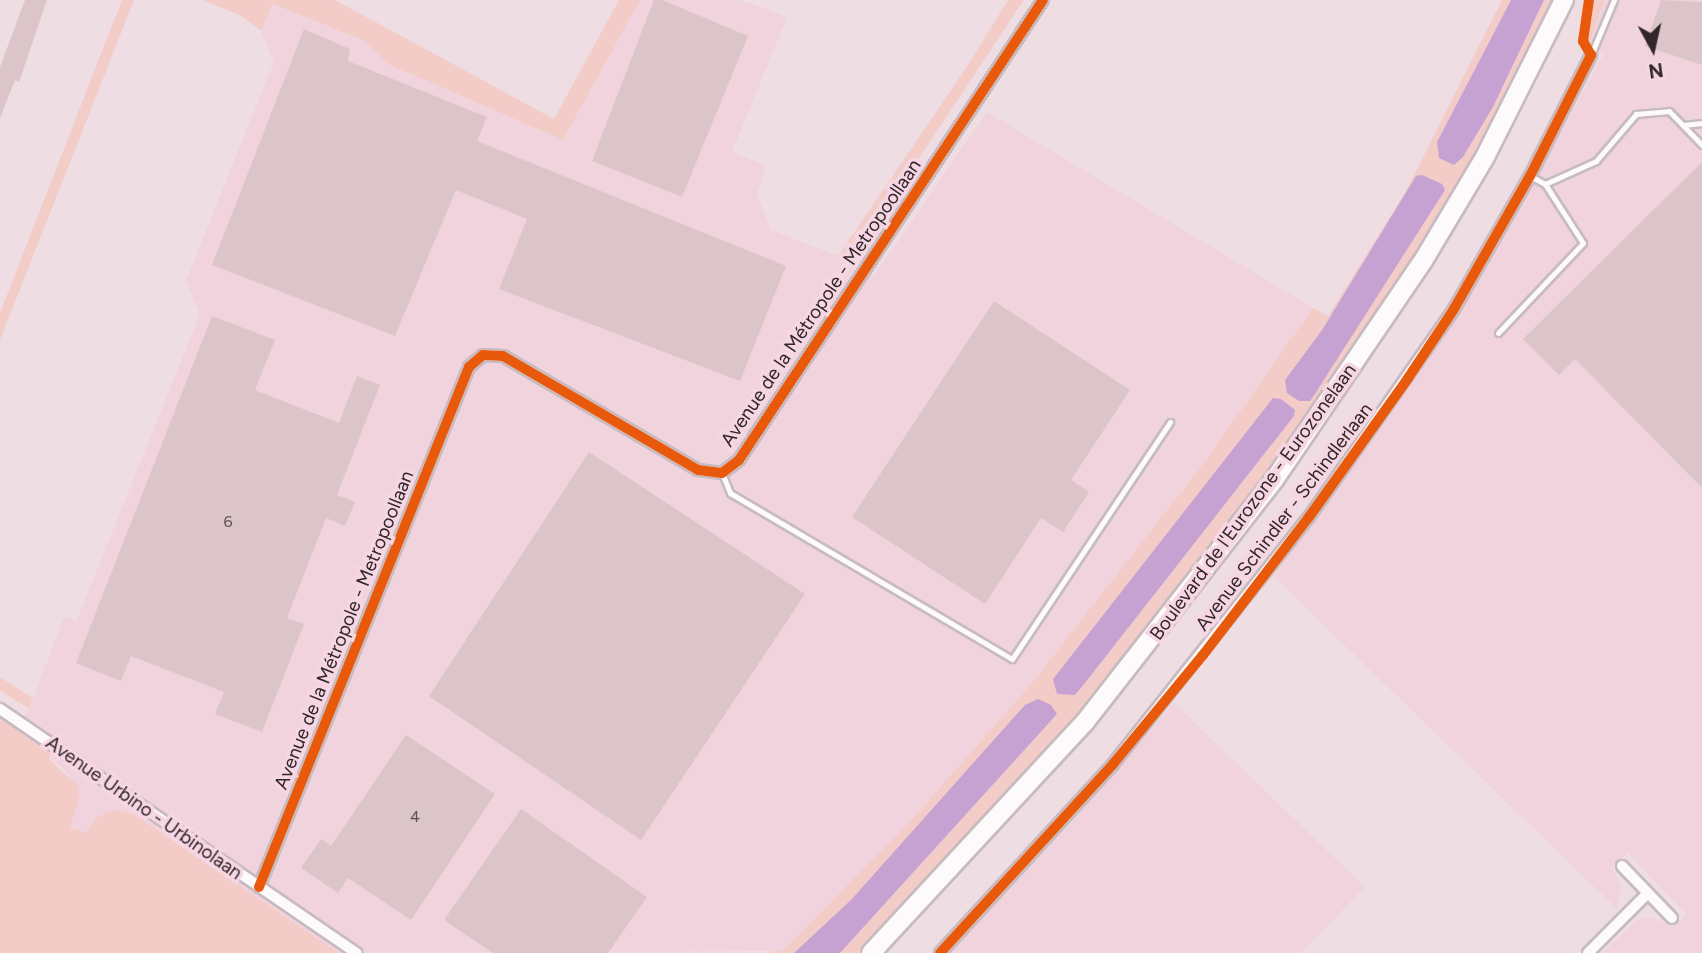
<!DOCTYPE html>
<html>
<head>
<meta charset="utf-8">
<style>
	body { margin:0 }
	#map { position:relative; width:1702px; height:953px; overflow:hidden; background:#efdde4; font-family:Figtree,sans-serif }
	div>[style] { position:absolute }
	.built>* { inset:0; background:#f0d3dd }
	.green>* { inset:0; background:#f3ccc7 }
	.water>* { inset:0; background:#c5a2d2 }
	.building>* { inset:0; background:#dcc5c9 }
	.roads { filter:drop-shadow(2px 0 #c7bbbf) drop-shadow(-2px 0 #c7bbbf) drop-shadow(0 2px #c7bbbf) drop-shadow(0 -2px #c7bbbf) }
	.service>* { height:5px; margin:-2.5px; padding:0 2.5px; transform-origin:2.5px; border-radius:2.5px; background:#fdfafb }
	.minor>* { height:10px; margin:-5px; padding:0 5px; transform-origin:5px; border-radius:5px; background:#fdfafb }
	.trunk>* { height:18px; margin:-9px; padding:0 9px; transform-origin:9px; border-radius:9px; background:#fdfafb }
	.cycleway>* { height:10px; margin:-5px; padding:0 5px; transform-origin:5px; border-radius:5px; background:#e8590c }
	span { translate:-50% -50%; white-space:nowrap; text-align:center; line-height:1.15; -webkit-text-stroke:7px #f6d6e2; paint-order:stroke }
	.number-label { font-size:16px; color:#5d4e52 }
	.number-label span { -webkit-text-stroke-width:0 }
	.street-label { font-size:19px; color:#31262a }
	.north { position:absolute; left:1618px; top:14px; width:70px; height:70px; -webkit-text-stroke:5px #f6d6e2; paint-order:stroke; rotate:172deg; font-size:19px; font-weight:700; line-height:28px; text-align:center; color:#31262a }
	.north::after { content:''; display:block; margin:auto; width:24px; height:32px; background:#31262a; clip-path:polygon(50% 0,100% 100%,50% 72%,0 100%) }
</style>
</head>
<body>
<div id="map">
	<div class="built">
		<i style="clip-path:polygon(640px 0,741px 0,787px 17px,732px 152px,766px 166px,757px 195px,771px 230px,838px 256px,874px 276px,987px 112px,1313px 308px,1203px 464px,1032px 683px,913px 818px,784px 951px,339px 953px,135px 815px,95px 819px,87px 834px,69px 826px,79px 800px,69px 774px,13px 723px,25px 716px,29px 709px,64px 617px,77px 620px,200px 314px,186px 281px,274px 62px,261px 31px,271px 4px,365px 41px,388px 64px,563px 140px)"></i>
		<i style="clip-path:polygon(1604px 0,1702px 0,1702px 953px,1602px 953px,1637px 920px,1652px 918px,1673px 927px,1686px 914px,1628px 853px,1613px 868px,1621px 888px,1617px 909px,1273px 576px,1459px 314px,1515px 218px,1604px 53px,1589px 46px)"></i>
		<i style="clip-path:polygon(1174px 703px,1365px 887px,1301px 953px,949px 953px,1073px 821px)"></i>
	</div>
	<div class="green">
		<i style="clip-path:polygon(122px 0,134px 0,0 340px,0 313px)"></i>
		<i style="clip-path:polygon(203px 0,335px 0,554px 119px,619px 0,640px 0,563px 140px,388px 64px,365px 41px,272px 4px,261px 31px,241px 16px)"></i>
		<i style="clip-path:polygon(1008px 0,1024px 0,850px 262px,838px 256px,964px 71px)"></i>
		<i style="clip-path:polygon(evenodd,1502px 0,1511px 0,1437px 142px,1440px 158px,1463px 157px,1493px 107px,1544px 0,1555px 0,1491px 125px,1413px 260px,1327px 389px,1222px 535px,1143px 636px,1001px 805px,859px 953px,840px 953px,1057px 714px,1051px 705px,820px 931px,794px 953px,765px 953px,784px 950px,913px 818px,1032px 683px,1203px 464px,1313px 308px,1328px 316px,1406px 191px,1502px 0,1416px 177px,1442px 184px,1444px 190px,1310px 401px,1285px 380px,1322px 330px,1416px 177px,1502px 0,1273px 399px,1294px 416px,1085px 683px,1075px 695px,1053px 679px,1273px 399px)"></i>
		<i style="clip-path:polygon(1604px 0,1589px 46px,1586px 42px,1590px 1px)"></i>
		<i style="clip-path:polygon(0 677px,33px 698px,29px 709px,0 690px)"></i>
		<i style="clip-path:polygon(0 714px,52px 750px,49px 759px,78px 786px,79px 800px,70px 827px,87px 833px,95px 819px,107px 812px,121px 810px,135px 815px,339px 953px,0 953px)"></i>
	</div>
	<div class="water">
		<i style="clip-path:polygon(1511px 0,1544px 0,1493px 107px,1463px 157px,1454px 165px,1439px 158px,1437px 142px)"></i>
		<i style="clip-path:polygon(1422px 175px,1442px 184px,1445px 190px,1313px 397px,1310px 401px,1299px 401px,1287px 393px,1285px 380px,1322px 330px,1416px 176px)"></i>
		<i style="clip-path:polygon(1273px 398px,1281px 399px,1295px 410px,1294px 416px,1085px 683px,1075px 695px,1057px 694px,1053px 679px)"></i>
		<i style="clip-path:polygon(1038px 699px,1051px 705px,1057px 714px,840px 953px,794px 953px,851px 900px,1025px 705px)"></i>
	</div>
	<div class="building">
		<i style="clip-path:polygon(25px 0,47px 0,19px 82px,15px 80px,0 118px,0 67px)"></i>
		<i style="clip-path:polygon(654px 0,662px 0,748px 36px,682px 197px,592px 161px)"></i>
		<i style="clip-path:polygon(1661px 0,1702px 2px,1702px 65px,1645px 46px)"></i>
		<i style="clip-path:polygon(304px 29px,350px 49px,348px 61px,487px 117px,477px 141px,786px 266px,740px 381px,499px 289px,527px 219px,456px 190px,395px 336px,212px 265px)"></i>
		<i style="clip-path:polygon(1702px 162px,1702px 488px,1575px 359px,1559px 375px,1523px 339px)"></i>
		<i style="clip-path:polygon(994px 301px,1130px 390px,1071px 480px,1089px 492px,1063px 532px,1041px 518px,985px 604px,852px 517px)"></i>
		<i style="clip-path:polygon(212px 316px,275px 340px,255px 390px,339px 423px,357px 376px,380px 385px,337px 495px,355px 502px,345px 526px,326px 518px,287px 618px,304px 624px,262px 732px,215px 714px,224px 692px,131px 656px,121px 681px,76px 663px)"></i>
		<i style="clip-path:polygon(589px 452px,805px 594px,641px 840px,429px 696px)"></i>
		<i style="clip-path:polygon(406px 735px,495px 794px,411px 920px,348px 878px,338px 893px,301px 868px,321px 839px,331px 846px)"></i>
		<i style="clip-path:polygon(521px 809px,647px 897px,608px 953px,493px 953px,444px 920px)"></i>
	</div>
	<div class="roads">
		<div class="service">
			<i style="left:1591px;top:55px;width:60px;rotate:-67.3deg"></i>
			<i style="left:1683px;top:125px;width:19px;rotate:-6deg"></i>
			<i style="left:1545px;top:184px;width:56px;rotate:-24.3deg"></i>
			<i style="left:1596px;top:161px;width:62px;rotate:-49.6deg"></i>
			<i style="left:1636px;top:114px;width:33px;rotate:-5deg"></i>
			<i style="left:1669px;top:111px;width:47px;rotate:45.9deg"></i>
			<i style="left:1498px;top:333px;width:124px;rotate:-46.6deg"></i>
			<i style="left:1583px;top:243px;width:70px;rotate:-122.8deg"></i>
			<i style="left:1545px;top:184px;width:17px;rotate:-152deg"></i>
			<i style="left:722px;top:473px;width:22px;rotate:68deg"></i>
			<i style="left:730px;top:493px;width:327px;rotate:30.5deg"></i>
			<i style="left:1012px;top:659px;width:285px;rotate:-56.3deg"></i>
		</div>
		<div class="minor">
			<i style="left:0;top:709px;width:432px;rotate:34.4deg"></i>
			<i style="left:1622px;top:866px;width:72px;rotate:46.1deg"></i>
			<i style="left:259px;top:887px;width:561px;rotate:-68.01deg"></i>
			<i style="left:469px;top:367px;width:18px;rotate:-41deg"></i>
			<i style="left:483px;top:355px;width:20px;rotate:3deg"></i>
			<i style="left:503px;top:356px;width:226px;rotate:30.3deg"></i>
			<i style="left:698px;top:470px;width:24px;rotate:7deg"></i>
			<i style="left:722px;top:473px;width:21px;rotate:-37deg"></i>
			<i style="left:739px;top:460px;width:551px;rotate:-56.54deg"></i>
			<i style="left:940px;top:953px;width:256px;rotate:-47.5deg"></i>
			<i style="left:1113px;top:764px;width:315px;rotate:-51.6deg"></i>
			<i style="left:1309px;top:517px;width:254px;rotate:-55.1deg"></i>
			<i style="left:1454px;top:309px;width:153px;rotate:-60.3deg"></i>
			<i style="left:1530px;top:176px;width:136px;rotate:-63.2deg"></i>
			<i style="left:1588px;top:953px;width:83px;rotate:-45deg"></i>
		</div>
		<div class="trunk">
			<i style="left:871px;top:953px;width:315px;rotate:-47.2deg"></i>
			<i style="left:1085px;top:722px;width:307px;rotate:-52deg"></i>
			<i style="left:1274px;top:480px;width:265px;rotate:-55.8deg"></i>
			<i style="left:1423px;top:261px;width:121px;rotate:-59.2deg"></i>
			<i style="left:1485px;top:157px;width:176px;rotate:-63.3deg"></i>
		</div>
	</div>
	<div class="cycleway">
		<i style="left:259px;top:887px;width:561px;rotate:-68.01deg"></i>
		<i style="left:469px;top:367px;width:18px;rotate:-41deg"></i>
		<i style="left:483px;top:355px;width:20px;rotate:3deg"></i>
		<i style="left:503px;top:356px;width:226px;rotate:30.3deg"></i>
		<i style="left:698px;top:470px;width:24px;rotate:7deg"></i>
		<i style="left:722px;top:473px;width:21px;rotate:-37deg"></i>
		<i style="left:739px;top:460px;width:551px;rotate:-56.54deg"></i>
		<i style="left:940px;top:953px;width:256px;rotate:-47.5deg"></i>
		<i style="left:1113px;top:764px;width:141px;rotate:-50.5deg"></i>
		<i style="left:1203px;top:655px;width:174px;rotate:-52.5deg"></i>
		<i style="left:1309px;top:517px;width:171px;rotate:-54.5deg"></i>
		<i style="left:1408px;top:378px;width:83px;rotate:-56.3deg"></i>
		<i style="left:1454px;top:309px;width:153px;rotate:-60.3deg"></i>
		<i style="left:1530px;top:176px;width:136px;rotate:-63.2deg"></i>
		<i style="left:1591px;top:55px;width:16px;rotate:-120deg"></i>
		<i style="left:1583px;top:41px;width:41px;rotate:-81.7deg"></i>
	</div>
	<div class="number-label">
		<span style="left:228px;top:522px">6</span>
		<span style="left:415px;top:817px">4</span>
	</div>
	<div class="street-label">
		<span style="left:821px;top:303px;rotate:-56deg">Avenue de la Métropole - Metropoollaan</span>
		<span style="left:1253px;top:502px;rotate:-54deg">Boulevard de l'Eurozone - Eurozonelaan</span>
		<span style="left:1284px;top:517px;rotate:-53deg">Avenue Schindler - Schindlerlaan</span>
		<span style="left:344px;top:630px;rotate:-68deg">Avenue de la Métropole - Metropoollaan</span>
		<span style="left:144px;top:808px;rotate:35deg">Avenue Urbino - Urbinolaan</span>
	</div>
	<div class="north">N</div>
</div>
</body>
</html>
